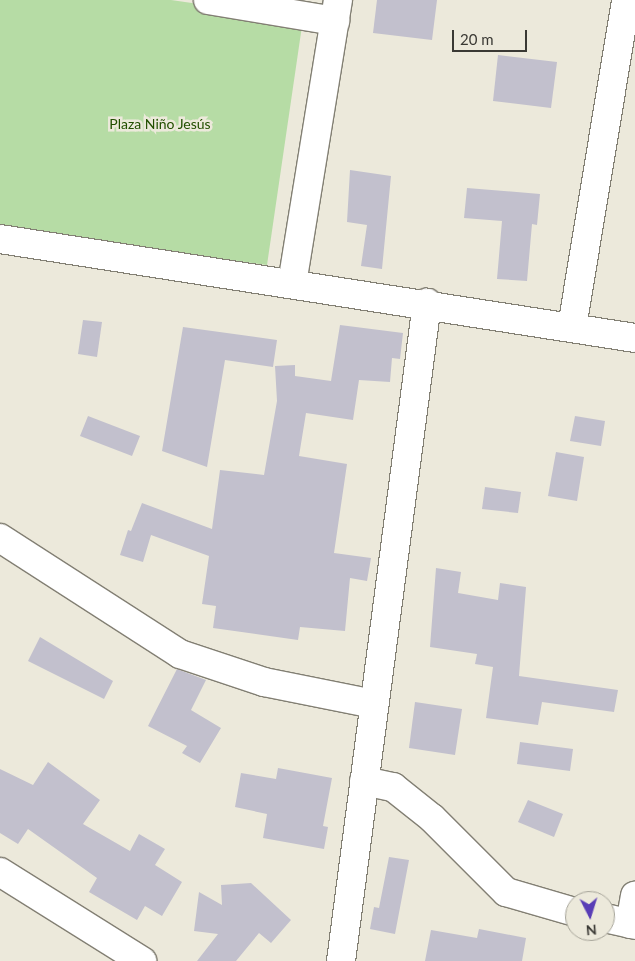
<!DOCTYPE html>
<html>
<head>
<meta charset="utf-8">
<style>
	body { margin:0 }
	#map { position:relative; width:635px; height:961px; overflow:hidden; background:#ece9db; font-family:Lato,sans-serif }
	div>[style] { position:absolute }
	.green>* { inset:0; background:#b6dca5 }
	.building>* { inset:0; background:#c2c0cd }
	.roads { filter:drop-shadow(1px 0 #827f73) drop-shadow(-1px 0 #827f73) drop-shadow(0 1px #827f73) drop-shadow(0 -1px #827f73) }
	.minor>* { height:28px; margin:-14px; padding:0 14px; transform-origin:14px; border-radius:14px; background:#fff }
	span { translate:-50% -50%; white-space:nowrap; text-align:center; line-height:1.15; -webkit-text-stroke:5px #ece9db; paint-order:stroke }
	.park-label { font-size:14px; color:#224f00 }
	.north { position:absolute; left:565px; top:891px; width:50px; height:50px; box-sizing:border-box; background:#ece9db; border:1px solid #a5a398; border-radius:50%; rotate:175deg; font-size:14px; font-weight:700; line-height:20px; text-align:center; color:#3a3934 }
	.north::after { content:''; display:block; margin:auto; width:18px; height:22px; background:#593db6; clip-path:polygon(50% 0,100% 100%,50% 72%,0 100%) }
	.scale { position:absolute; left:452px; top:30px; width:75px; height:22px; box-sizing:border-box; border:2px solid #3a3934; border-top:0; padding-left:6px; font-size:15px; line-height:18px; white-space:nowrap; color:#3a3934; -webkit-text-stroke:4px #ece9db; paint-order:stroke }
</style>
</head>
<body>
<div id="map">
	<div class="green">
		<i style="clip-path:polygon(0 0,171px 0,303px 19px,267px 265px,0 228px)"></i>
	</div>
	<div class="building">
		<i style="clip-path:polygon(377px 0,437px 0,432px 40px,373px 33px)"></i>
		<i style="clip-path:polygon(498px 55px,557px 62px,551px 108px,493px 101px)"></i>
		<i style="clip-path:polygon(350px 170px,391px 176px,382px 269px,361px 266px,367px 225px,347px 222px)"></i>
		<i style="clip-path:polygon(467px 188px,540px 194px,537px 225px,532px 224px,527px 281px,497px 279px,502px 221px,464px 218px)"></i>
		<i style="clip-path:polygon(83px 320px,102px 322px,97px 357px,78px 354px)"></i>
		<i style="clip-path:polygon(340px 325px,403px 333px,400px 359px,392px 358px,390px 382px,359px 380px,353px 420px,306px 413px,299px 456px,347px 464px,334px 553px,371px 558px,367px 581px,350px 578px,345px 631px,300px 627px,298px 640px,213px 628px,216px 606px,202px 604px,209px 556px,151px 535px,143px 562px,120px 555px,128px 530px,131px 531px,142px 503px,212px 529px,220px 470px,264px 475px,277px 401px,275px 366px,295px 365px,295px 376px,331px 381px)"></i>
		<i style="clip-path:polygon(183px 327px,277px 340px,273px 367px,225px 360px,207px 467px,162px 451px)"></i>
		<i style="clip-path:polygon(88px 416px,140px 436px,132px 456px,80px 436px)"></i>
		<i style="clip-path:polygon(575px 416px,605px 421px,601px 446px,570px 441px)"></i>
		<i style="clip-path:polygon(556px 452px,584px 457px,577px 501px,548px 496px)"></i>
		<i style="clip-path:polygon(485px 487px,521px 492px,518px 513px,482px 509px)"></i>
		<i style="clip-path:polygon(436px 568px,461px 572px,458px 593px,498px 600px,500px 583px,526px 587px,519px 676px,618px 690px,614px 712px,542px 702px,538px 725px,486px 718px,493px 667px,475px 664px,477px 654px,430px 647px)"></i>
		<i style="clip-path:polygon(40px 637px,113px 681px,104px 699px,28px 661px)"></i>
		<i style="clip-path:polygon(177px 669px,206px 680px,191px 710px,221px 728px,200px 763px,182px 753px,187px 746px,148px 726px)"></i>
		<i style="clip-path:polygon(415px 702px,462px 709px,455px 755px,409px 748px)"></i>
		<i style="clip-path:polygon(520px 742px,573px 749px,570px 771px,517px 764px)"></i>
		<i style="clip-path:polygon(48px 762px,100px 800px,83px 824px,130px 851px,139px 834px,165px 849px,155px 865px,182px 882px,162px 916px,145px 906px,137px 920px,89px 892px,97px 878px,28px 829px,18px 844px,0 833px,0 769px,33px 785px)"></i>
		<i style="clip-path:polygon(278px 768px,332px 778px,323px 826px,328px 827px,324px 849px,263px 838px,267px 814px,235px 807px,241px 773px,276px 779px)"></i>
		<i style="clip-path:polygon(528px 800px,563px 814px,554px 837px,518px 822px)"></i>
		<i style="clip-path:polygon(389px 857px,409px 860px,395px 934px,370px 929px,374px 907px,379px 908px)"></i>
		<i style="clip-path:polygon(251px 883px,291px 920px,271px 943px,259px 933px,236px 961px,197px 961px,218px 934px,194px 931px,199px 892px,222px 905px,221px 885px)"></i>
		<i style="clip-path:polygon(479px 929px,526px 938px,522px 961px,425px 961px,431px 930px,477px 938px)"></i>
	</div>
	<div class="roads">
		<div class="minor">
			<i style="left:208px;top:0;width:129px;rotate:9.4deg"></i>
			<i style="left:0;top:239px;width:643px;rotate:8.86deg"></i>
			<i style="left:292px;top:284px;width:288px;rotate:-80.8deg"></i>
			<i style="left:572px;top:327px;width:331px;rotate:-80.6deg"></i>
			<i style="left:0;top:538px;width:214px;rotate:32.8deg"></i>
			<i style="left:180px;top:654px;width:89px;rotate:18.4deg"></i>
			<i style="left:264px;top:682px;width:112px;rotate:11.3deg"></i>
			<i style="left:364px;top:781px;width:30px;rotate:12deg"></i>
			<i style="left:393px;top:787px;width:50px;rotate:38.5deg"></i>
			<i style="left:432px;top:818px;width:105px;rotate:45deg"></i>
			<i style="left:506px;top:892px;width:72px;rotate:16.2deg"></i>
			<i style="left:0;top:872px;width:168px;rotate:32.1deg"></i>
			<i style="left:605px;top:918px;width:31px;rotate:13deg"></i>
			<i style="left:630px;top:924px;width:29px;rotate:-80deg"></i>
			<i style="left:341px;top:961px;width:664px;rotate:-82.55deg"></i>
		</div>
	</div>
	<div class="park-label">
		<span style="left:160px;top:124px">Plaza Niño Jesús</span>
	</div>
	<div class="north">N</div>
	<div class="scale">20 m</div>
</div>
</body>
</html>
